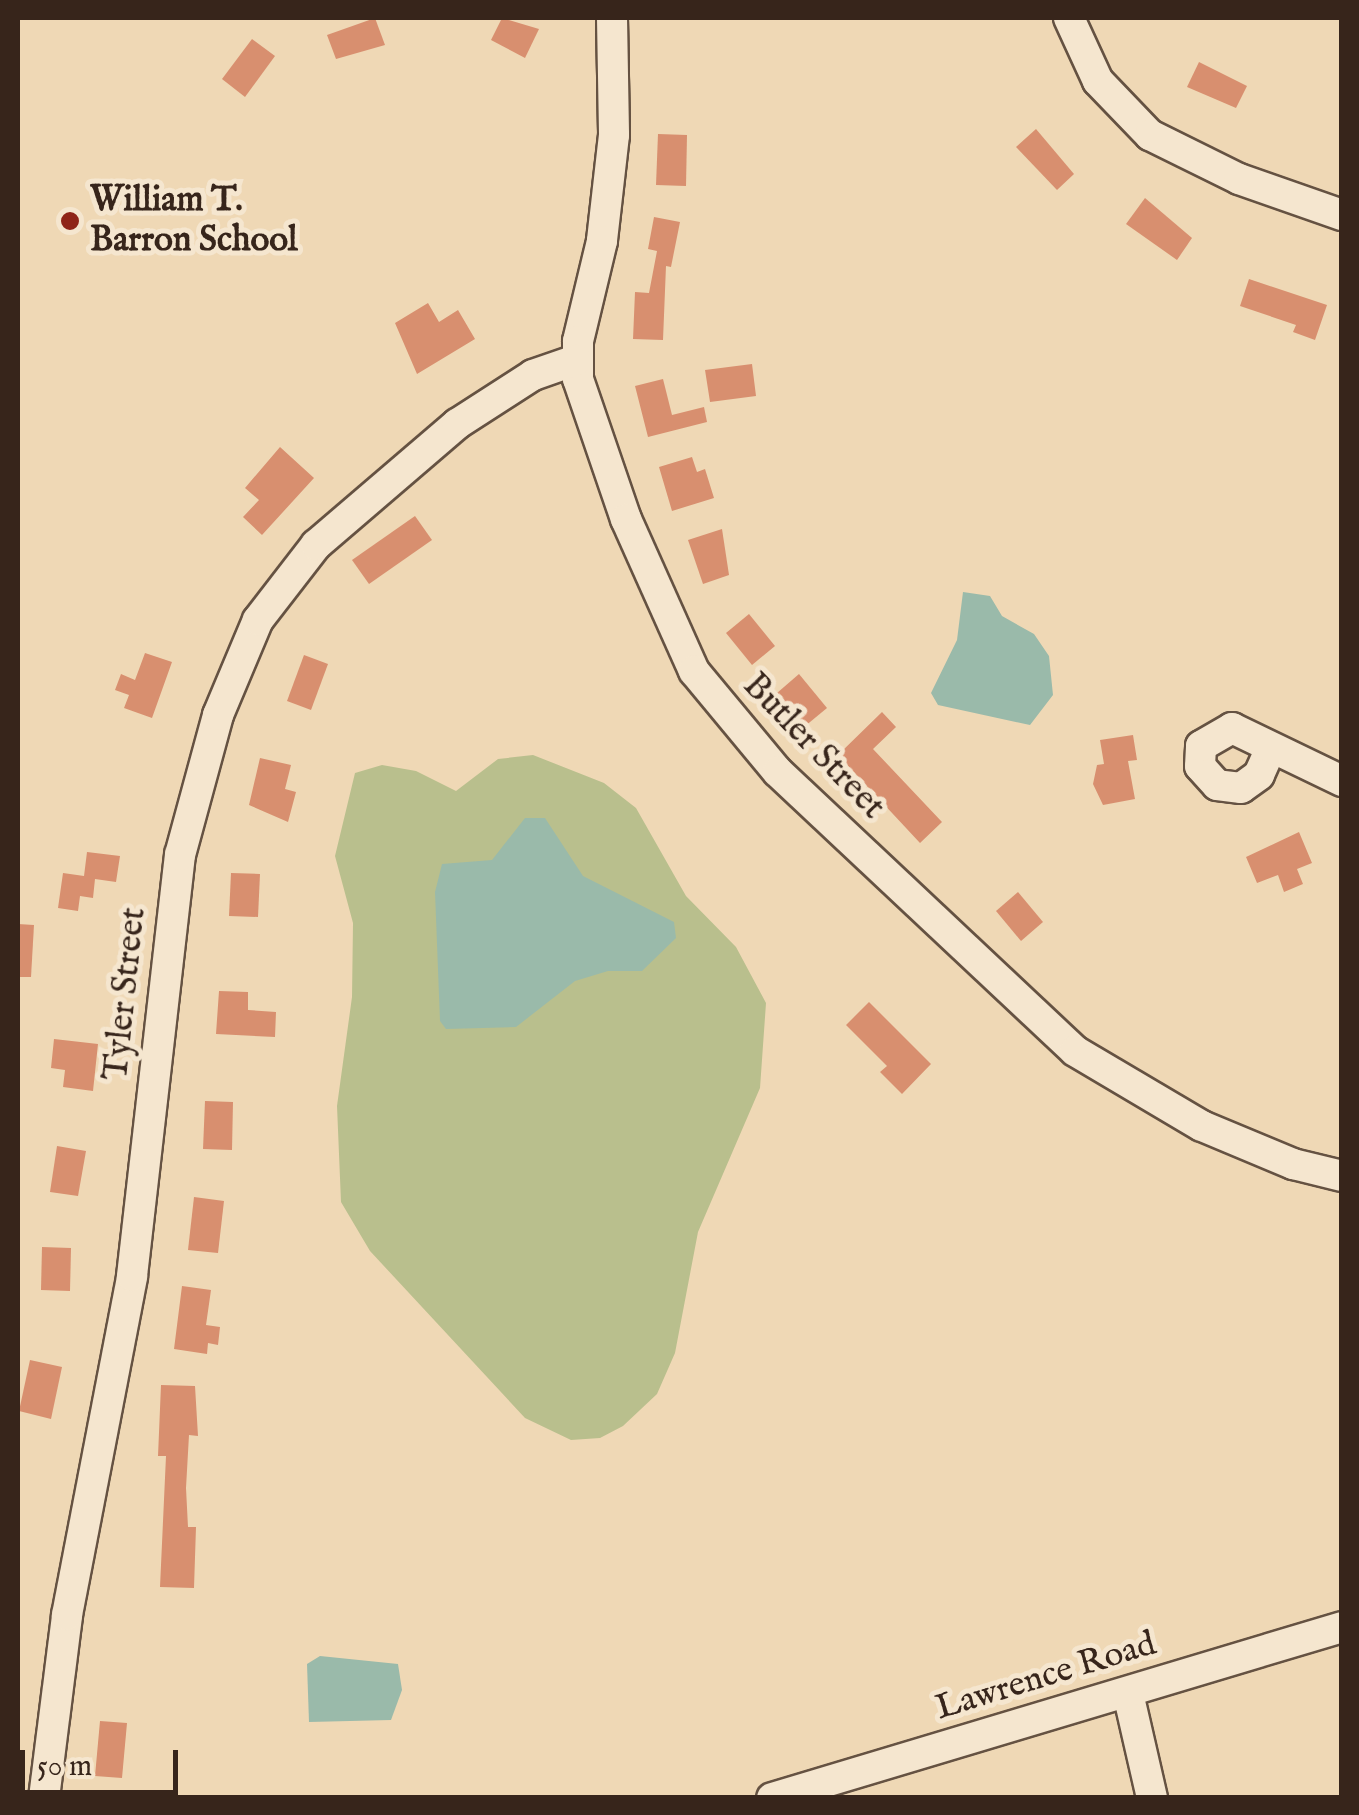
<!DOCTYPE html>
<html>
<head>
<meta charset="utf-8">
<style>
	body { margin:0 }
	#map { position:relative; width:1359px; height:1815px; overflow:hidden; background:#efd8b5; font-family:"IM FELL English",serif }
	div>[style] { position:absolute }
	.green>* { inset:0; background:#b9bf8d }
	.water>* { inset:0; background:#9abaaa }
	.building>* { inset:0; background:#d88f6f }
	.roads { filter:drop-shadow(2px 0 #655242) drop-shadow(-2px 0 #655242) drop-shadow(0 2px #655242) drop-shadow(0 -2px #655242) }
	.minor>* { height:30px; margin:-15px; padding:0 15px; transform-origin:15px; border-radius:15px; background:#f5e6cf }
	.dots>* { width:28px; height:28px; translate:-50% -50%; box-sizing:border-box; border:5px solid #f5e6cf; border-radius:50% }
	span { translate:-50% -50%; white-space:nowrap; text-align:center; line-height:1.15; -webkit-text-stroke:10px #f5e6cf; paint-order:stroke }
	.poi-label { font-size:35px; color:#37251b; font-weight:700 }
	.left { translate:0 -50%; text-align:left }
	.street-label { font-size:35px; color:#37251b }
	.frame { position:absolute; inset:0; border:20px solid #37251b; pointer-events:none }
	.scale { position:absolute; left:20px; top:1750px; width:158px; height:45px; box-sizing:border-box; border:5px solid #37251b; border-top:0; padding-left:12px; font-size:30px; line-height:35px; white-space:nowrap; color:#37251b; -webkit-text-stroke:8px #f5e6cf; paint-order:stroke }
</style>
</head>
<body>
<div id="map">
	<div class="green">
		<i style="clip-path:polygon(533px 755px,604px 783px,636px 808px,686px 896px,736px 947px,766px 1003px,760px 1088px,698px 1232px,675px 1353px,657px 1394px,623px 1426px,600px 1438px,571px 1440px,525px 1418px,370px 1251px,341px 1202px,337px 1106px,352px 997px,353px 923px,335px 856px,355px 773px,382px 765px,416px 771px,456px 791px,498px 759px)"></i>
	</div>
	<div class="water">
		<i style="clip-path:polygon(963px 592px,990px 596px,1002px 616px,1034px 634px,1049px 656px,1053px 695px,1030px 725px,938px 705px,931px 693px,957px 640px)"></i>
		<i style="clip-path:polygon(525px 818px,545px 818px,583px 876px,674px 922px,676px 938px,642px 971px,608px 971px,575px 981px,516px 1027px,446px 1029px,440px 1021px,435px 892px,442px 864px,492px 860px)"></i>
		<i style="clip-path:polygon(320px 1656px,398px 1664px,402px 1690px,391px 1720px,309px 1722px,307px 1664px)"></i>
	</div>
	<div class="building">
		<i style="clip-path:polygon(375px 18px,385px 45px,336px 59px,327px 35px)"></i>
		<i style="clip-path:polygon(502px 18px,539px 29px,525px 58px,491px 40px)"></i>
		<i style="clip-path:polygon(252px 39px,275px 56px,245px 97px,222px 79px)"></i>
		<i style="clip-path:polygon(1199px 62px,1247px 86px,1236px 108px,1187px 87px)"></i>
		<i style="clip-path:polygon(1036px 129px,1074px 174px,1057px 190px,1016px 147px)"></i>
		<i style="clip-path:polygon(658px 134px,687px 135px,686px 186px,656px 185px)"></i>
		<i style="clip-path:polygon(1145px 198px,1192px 238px,1177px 260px,1126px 224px)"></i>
		<i style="clip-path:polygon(654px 217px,680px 222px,671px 267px,666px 266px,663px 340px,633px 339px,635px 292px,649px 293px,657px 251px,648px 249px)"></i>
		<i style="clip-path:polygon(1249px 279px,1327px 305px,1315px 340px,1293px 332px,1296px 325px,1240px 306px)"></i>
		<i style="clip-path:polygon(428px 303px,439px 322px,458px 310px,475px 339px,417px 374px,395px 323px)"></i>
		<i style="clip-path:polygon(752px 364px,756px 396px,710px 402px,705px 370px)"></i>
		<i style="clip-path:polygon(663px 379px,672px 415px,704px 407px,707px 422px,648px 437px,635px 386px)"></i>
		<i style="clip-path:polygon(280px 447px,314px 478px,262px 535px,243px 517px,259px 500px,245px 488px)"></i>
		<i style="clip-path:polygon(692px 457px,697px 472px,705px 469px,714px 498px,672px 511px,659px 467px)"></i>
		<i style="clip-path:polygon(415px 516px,432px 540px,369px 584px,352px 560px)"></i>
		<i style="clip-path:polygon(722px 529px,729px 575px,703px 584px,688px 540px)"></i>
		<i style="clip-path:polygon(749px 614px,775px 646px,752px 665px,726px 633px)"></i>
		<i style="clip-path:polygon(145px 653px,172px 662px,152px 718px,124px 708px,129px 695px,115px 690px,121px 674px,135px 680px)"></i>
		<i style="clip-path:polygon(304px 655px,328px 664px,311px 710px,287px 701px)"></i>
		<i style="clip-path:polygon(799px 674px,827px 708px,804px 727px,777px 693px)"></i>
		<i style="clip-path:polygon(882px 712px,896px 727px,873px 749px,942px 822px,920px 843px,838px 755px)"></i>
		<i style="clip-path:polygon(1133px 735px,1137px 760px,1128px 761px,1135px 799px,1103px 805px,1093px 784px,1097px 765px,1104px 764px,1100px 740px)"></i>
		<i style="clip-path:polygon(260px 758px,291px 765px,285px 789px,296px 792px,288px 822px,249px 805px)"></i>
		<i style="clip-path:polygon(1299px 832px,1312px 863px,1297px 869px,1303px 884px,1284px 892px,1278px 875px,1257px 883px,1246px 857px)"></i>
		<i style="clip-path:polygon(87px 852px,120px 856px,116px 882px,95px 879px,93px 898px,80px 896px,78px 911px,58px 908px,63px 873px,84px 876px)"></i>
		<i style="clip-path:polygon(231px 873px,260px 874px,258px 917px,229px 916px)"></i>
		<i style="clip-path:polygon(1018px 892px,1043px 922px,1021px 941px,996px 911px)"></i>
		<i style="clip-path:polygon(18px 924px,34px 925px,31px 977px,18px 977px)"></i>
		<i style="clip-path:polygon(219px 991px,248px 992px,248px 1010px,276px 1012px,275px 1037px,216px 1034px)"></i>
		<i style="clip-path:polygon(869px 1002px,931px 1064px,902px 1094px,880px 1072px,887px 1066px,846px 1025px)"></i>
		<i style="clip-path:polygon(54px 1039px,98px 1044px,93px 1091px,63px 1087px,65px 1070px,51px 1068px)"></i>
		<i style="clip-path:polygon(205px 1101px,233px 1102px,232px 1150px,203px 1149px)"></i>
		<i style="clip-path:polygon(57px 1146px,86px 1151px,78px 1196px,50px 1192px)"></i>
		<i style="clip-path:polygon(194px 1197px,224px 1201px,218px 1253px,188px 1250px)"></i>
		<i style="clip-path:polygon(42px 1247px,71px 1248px,70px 1291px,41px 1290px)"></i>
		<i style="clip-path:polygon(182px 1286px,211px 1290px,206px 1325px,220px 1327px,218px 1345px,208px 1343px,207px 1354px,174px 1349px)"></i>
		<i style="clip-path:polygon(30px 1360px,62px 1367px,51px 1419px,19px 1411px)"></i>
		<i style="clip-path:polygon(161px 1385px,195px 1386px,198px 1436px,189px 1435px,186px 1488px,188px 1527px,196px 1527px,194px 1588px,160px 1587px,166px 1456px,158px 1456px)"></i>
		<i style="clip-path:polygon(100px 1721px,127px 1723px,122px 1778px,95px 1776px)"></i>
	</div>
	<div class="roads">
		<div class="minor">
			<i style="left:612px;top:18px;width:117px;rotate:89deg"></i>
			<i style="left:614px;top:135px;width:107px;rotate:96.5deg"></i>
			<i style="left:602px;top:241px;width:103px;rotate:103.5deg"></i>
			<i style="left:578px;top:341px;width:38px;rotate:90deg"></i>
			<i style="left:578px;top:379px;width:148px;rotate:71.1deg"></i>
			<i style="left:626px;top:519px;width:167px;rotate:65.9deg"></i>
			<i style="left:694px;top:671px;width:131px;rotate:50.3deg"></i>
			<i style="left:778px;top:772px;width:407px;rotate:43.2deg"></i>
			<i style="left:1075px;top:1051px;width:147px;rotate:30.6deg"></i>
			<i style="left:1202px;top:1126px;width:99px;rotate:22.7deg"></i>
			<i style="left:1293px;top:1164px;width:50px;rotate:13.8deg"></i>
			<i style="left:1069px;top:18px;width:69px;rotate:65.3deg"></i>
			<i style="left:1098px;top:81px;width:75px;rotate:46.1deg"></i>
			<i style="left:1150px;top:135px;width:99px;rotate:26.3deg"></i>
			<i style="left:1239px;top:179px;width:109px;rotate:19.3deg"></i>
			<i style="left:1270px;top:750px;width:27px;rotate:114deg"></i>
			<i style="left:1259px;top:775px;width:22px;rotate:144deg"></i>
			<i style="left:1241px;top:788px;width:24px;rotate:-173deg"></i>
			<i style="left:1217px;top:785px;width:25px;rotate:-132deg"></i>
			<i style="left:1200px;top:766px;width:20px;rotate:-87deg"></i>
			<i style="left:1201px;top:746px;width:36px;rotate:-30deg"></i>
			<i style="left:1232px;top:728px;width:122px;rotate:25.7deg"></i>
			<i style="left:1128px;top:1693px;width:108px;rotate:77.1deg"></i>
			<i style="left:44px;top:1798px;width:184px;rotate:-82.8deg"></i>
			<i style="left:67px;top:1615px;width:345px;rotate:-79.1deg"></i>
			<i style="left:132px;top:1276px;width:424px;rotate:-83.5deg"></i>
			<i style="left:180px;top:855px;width:145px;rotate:-74.8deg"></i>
			<i style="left:218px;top:715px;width:103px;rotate:-67.2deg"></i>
			<i style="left:258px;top:620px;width:95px;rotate:-52.3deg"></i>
			<i style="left:316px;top:545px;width:186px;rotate:-40.6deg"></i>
			<i style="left:457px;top:424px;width:90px;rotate:-32.8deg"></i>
			<i style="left:533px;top:375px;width:46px;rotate:-19.2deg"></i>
			<i style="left:772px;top:1798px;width:595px;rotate:-16.7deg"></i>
		</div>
	</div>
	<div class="dots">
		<i style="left:70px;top:221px;background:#8f2418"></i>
	</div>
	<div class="poi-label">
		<span class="left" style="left:90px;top:221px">William T.<br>Barron School</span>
	</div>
	<div class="street-label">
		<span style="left:813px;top:747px;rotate:46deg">Butler Street</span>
		<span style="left:126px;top:994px;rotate:-84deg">Tyler Street</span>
		<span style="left:1046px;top:1677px;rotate:-17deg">Lawrence Road</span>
	</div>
	<div class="frame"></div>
	<div class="scale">50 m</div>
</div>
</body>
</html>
